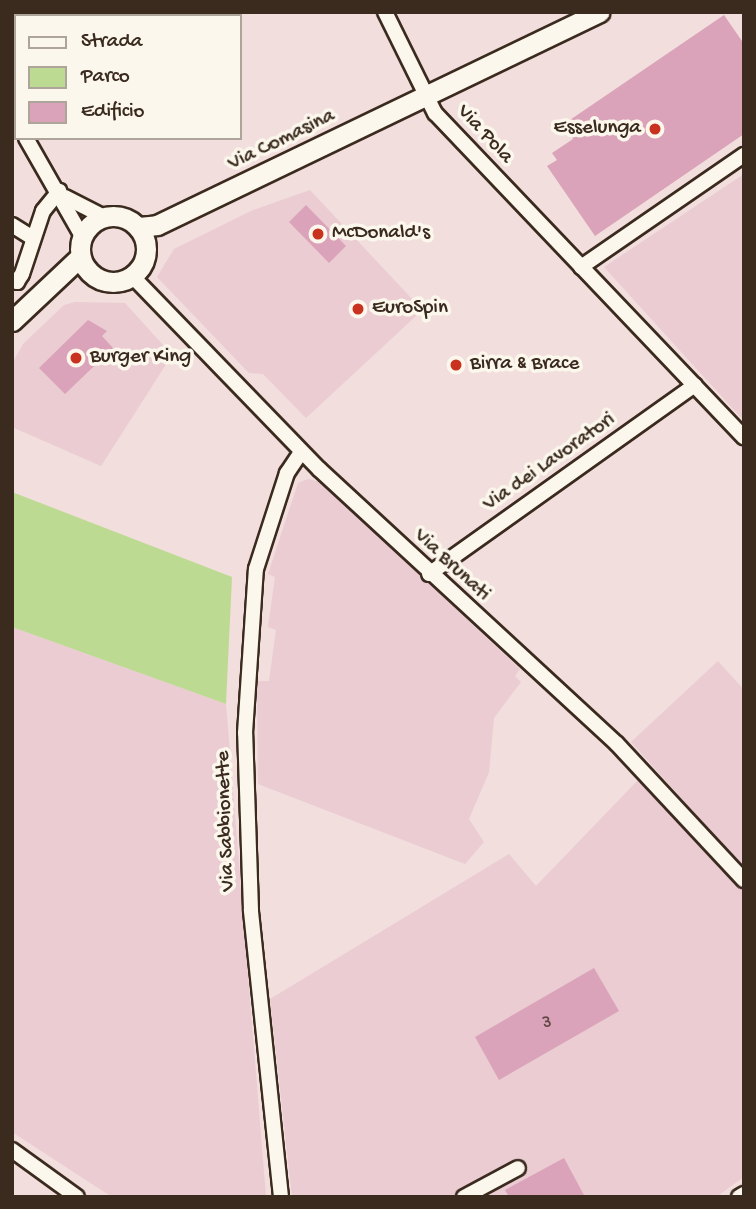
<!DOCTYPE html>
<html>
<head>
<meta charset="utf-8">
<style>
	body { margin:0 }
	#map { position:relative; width:756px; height:1209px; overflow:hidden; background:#f1dedd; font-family:"Gochi Hand",sans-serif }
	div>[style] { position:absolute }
	.built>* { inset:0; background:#eaccd2 }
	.green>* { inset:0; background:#bdda92 }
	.building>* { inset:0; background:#daa3b9 }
	.roads { filter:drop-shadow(2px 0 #3b2a1e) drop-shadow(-2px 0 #3b2a1e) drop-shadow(0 2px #3b2a1e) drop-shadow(0 -2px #3b2a1e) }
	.street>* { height:14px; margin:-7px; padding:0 7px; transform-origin:7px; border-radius:7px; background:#fbf7ec }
	.secondary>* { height:19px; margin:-9.5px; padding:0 9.5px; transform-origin:9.5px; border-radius:9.5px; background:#fbf7ec }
	.secondary>.ring { margin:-9.5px; padding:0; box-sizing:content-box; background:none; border:19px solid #fbf7ec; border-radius:50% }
	.dots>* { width:19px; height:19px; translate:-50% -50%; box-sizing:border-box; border:4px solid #fbf7ec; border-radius:50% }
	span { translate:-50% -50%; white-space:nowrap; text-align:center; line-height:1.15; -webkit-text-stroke:7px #fbf7ec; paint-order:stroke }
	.number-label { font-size:18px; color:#634845 }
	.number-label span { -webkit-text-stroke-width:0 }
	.poi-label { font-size:21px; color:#3b2a1e }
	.right { translate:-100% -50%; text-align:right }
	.left { translate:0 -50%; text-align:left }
	.street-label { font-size:21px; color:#3b2a1e }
	.frame { position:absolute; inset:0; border:14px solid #3b2a1e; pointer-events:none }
	.legend { position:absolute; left:14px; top:14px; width:228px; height:126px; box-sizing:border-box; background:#fbf7ec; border:2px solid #aea59a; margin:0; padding:9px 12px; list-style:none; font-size:21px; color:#3b2a1e }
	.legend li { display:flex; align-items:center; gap:14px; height:35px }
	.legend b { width:35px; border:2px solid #aea59a }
</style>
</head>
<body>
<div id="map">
	<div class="built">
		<i style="clip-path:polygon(744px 174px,744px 421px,604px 267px)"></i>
		<i style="clip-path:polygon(310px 190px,413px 300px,416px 316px,306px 418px,263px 374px,249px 373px,157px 277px,174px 249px,253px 210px)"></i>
		<i style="clip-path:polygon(75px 302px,125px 303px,172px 355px,101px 466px,12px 427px,12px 364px,23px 344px,64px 305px)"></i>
		<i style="clip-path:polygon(308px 479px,320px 482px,520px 669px,515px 676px,521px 682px,494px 718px,489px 772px,469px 819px,484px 842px,465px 864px,258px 784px,257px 681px,269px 681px,276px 630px,268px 627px,275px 577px,268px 574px,298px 483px)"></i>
		<i style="clip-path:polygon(12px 627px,226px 704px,266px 1197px,112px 1197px,12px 1132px)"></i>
		<i style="clip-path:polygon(718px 661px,744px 690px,744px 868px,631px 742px)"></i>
		<i style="clip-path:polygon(639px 779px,744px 891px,744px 1177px,716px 1197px,292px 1197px,270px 999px,509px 854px,536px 886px)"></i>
	</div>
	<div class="green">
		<i style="clip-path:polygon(12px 492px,232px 577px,226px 704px,12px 627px)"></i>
	</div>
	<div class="building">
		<i style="clip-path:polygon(724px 15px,744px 44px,744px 134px,595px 236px,547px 166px,557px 160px,552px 153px,573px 139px,564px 124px)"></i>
		<i style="clip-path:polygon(306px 205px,346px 246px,329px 263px,289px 222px)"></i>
		<i style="clip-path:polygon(88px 320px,107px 331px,102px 336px,113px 348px,65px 394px,39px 368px)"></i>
		<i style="clip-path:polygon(594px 968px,619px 1011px,499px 1080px,475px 1037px)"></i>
		<i style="clip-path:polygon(564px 1158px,585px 1197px,509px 1197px,505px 1190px)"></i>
	</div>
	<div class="roads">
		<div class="street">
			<i style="left:385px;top:12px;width:113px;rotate:63.7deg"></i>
			<i style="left:435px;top:113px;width:448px;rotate:46.4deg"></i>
			<i style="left:117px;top:16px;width:5px;rotate:-53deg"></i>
			<i style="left:12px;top:128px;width:4px;rotate:-14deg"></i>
			<i style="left:26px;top:138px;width:113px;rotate:60.3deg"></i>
			<i style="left:65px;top:197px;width:44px;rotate:27.1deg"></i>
			<i style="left:12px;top:225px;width:25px;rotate:32deg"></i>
			<i style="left:581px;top:267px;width:198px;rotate:-34.5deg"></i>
			<i style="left:133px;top:277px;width:267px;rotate:45.9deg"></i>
			<i style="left:319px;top:469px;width:405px;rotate:42.7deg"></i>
			<i style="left:617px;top:744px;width:186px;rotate:47deg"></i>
			<i style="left:12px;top:279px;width:6px;rotate:31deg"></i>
			<i style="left:17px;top:282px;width:9px;rotate:-58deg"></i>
			<i style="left:22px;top:274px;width:66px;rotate:-71.6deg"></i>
			<i style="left:43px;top:211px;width:26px;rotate:-51deg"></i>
			<i style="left:429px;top:574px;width:326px;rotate:-35.4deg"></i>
			<i style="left:12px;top:1150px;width:80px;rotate:35.9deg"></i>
			<i style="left:281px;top:1197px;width:289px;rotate:-96deg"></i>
			<i style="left:251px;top:910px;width:177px;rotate:-91.9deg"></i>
			<i style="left:245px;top:733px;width:164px;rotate:-86.2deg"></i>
			<i style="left:256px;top:569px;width:101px;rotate:-72.1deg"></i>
			<i style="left:287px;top:473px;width:25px;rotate:-56deg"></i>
			<i style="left:464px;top:1197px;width:61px;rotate:-28.2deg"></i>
			<i style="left:739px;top:1197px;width:6px;rotate:-31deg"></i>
		</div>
		<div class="secondary">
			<i class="ring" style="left:80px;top:216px;width:47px;height:47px"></i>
			<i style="left:139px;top:227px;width:18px;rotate:-6deg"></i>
			<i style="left:157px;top:225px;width:491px;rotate:-25.7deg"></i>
			<i style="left:12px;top:321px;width:93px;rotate:-43.3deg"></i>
		</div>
	</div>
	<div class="dots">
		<i style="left:655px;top:129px;background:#c8321e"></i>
		<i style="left:318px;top:234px;background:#c8321e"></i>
		<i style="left:358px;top:309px;background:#c8321e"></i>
		<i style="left:76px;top:358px;background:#c8321e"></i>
		<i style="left:456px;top:365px;background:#c8321e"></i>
	</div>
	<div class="number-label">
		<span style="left:547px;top:1024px">3</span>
	</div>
	<div class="poi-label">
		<span class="right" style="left:641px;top:129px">Esselunga</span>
		<span class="left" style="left:332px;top:234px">McDonald's</span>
		<span class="left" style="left:372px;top:309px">EuroSpin</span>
		<span class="left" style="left:90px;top:358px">Burger King</span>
		<span class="left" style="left:470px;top:365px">Birra &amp; Brace</span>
	</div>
	<div class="street-label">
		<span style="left:484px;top:135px;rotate:47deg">Via Pola</span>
		<span style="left:282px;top:141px;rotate:-26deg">Via Comasina</span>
		<span style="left:550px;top:463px;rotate:-35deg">Via dei Lavoratori</span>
		<span style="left:451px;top:566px;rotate:43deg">Via Brunati</span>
		<span style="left:227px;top:821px;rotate:-92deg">Via Sabbionette</span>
	</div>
	<div class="frame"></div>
	<ul class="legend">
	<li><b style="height:9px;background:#fbf7ec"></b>Strada</li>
	<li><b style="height:19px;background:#bdda92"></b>Parco</li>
	<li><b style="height:19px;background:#daa3b9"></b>Edificio</li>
	</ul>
</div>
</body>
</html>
